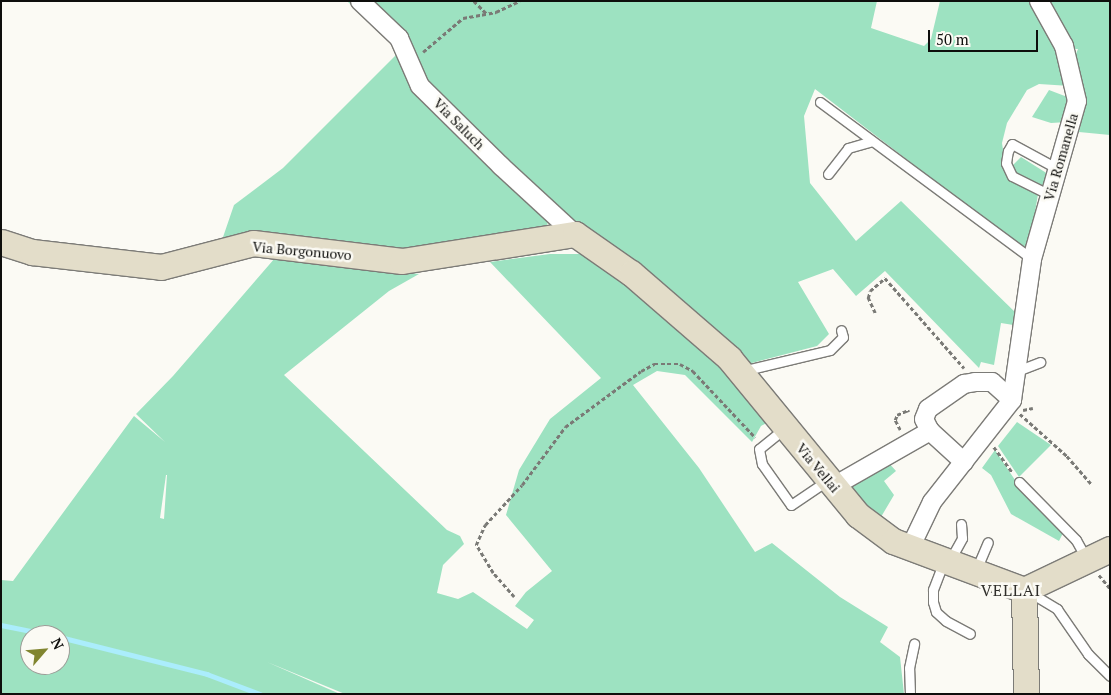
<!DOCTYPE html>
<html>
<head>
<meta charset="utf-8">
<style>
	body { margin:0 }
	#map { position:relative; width:1111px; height:695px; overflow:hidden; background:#fbfaf4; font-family:"PT Serif",serif }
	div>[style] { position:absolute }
	.green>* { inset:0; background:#9de2c1 }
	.stream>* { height:4.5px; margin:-2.25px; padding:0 2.25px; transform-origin:2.25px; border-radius:2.25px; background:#abedfc }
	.path>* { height:2.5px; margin-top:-1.25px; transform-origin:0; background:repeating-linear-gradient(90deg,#7a7a76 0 4px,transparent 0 6.5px) }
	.roads { filter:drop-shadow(1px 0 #7c7b77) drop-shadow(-1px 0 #7c7b77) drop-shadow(0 1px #7c7b77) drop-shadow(0 -1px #7c7b77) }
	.lane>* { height:9px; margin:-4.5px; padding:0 4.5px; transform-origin:4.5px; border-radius:4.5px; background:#fff }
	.street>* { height:18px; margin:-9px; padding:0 9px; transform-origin:9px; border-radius:9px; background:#fff }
	.secondary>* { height:25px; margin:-12.5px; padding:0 12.5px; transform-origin:12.5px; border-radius:12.5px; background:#e3ddc9 }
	span { translate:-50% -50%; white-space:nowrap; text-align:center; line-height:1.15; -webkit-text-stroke:5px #fbfaf4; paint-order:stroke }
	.street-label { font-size:14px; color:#0e0e0c }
	.quarter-label { font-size:16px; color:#2f2e2a; letter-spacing:1px }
	.frame { position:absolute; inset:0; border:2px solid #0e0e0c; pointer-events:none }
	.north { position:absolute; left:20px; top:625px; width:50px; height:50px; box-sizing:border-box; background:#fbfaf4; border:1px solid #9c9c97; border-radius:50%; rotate:63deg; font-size:14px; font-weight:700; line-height:20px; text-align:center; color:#0e0e0c }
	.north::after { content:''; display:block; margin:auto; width:18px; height:22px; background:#818530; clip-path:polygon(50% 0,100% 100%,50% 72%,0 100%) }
	.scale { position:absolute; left:928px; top:30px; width:110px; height:22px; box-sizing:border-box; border:2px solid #0e0e0c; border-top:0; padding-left:6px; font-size:15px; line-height:18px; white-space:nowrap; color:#0e0e0c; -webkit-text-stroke:4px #fbfaf4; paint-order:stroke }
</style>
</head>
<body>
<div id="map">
	<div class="green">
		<i style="clip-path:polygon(347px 1px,877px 1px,871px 28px,924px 46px,931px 39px,940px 1px,1035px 1px,1040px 7px,1070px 86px,1039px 84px,1027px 90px,1007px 123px,1002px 143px,1007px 177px,1038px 194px,1029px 249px,1025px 250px,815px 89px,804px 116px,810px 183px,856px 241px,901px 201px,1017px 314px,1020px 326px,1001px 323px,994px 365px,981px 362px,979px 368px,885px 271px,856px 296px,833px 269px,798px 282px,829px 334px,817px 346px,748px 364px,673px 292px,552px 205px,421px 80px,422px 64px,412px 86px,528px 199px,532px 207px,550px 211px,546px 231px,400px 255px,222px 240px,234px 205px,283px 168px,399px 52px)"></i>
		<i style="clip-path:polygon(1048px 1px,1110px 1px,1110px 135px,1079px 132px,1083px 113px,1075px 56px,1078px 49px,1072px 49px)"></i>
		<i style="clip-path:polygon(1049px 90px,1070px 98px,1067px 122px,1051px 123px,1032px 117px)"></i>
		<i style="clip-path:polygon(1021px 157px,1048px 174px,1041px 188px,1016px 175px,1012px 166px)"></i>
		<i style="clip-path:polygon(evenodd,550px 254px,592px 254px,700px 338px,772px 420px,761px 426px,752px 442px,685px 375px,657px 371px,633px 385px,699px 468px,755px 552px,772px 543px,840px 597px,888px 627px,880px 642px,900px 657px,904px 694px,345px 694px,267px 662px,340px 694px,1px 694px,1px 580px,13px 581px,134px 416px,165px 442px,136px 414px,173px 376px,275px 258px,419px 274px,389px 291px,284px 375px,447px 530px,460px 536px,464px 544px,443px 565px,437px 593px,458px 599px,473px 592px,527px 629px,534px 620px,515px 606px,526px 592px,552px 571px,506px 515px,519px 470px,550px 419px,601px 378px,490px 262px,550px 254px,166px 475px,167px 475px,164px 519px,160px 518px,166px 475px,550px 254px,30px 635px,60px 635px,60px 665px,30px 665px,30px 635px)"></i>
		<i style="clip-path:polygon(1017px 422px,1051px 445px,1019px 477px,998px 446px)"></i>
		<i style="clip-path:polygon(995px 450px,1017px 483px,1064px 531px,1059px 541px,1011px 514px,991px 475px,982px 468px)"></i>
		<i style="clip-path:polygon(887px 461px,896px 471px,884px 481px,894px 495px,881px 517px,854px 497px,849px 483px)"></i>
	</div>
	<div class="stream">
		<i style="left:1px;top:625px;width:51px;rotate:11.3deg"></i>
		<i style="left:60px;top:637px;width:152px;rotate:14.1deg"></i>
		<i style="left:207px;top:674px;width:57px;rotate:20.7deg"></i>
	</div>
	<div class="path">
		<i style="left:474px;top:1px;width:18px;rotate:45deg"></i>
		<i style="left:423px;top:52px;width:52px;rotate:-40.4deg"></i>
		<i style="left:463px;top:18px;width:34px;rotate:-10deg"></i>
		<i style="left:496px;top:12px;width:26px;rotate:-25deg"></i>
		<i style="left:875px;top:313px;width:17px;rotate:-115deg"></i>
		<i style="left:868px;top:298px;width:7px;rotate:-74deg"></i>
		<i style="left:870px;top:291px;width:20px;rotate:-41deg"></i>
		<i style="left:885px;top:278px;width:120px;rotate:48.7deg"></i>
		<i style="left:1023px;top:410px;width:10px;rotate:-11deg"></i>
		<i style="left:1020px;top:414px;width:63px;rotate:41.8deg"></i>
		<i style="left:1067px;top:456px;width:37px;rotate:49deg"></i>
		<i style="left:900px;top:430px;width:11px;rotate:-117deg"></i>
		<i style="left:895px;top:420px;width:5px;rotate:-68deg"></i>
		<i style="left:897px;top:415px;width:12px;rotate:-24deg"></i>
		<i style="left:908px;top:410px;width:2px;rotate:63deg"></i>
		<i style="left:994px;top:447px;width:32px;rotate:54deg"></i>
		<i style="left:1099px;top:575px;width:17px;rotate:50deg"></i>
		<i style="left:514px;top:597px;width:32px;rotate:-131deg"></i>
		<i style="left:493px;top:573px;width:33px;rotate:-121deg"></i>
		<i style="left:476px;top:545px;width:22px;rotate:-66deg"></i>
		<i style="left:485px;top:525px;width:54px;rotate:-47.2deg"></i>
		<i style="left:522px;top:485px;width:72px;rotate:-53.4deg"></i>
		<i style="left:565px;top:427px;width:94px;rotate:-36.4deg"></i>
		<i style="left:641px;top:371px;width:15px;rotate:-28deg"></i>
		<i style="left:654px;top:364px;width:26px"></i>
		<i style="left:680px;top:364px;width:15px;rotate:28deg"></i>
		<i style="left:693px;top:371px;width:91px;rotate:46.8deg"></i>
	</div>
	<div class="roads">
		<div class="lane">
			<i style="left:820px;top:102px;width:264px;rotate:36.5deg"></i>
			<i style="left:828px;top:174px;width:33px;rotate:-52deg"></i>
			<i style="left:848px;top:148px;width:25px;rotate:-16deg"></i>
			<i style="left:1050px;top:195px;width:42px;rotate:-153.4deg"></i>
			<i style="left:1012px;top:176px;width:14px;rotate:-115deg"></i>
			<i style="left:1006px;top:163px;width:12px;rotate:-81deg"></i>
			<i style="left:1008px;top:151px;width:8px;rotate:-60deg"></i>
			<i style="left:1012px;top:144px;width:52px;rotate:28.5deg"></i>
			<i style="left:742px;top:371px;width:90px;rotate:-13.4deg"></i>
			<i style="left:830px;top:350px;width:18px;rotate:-45deg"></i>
			<i style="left:843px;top:337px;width:7px;rotate:-106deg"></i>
			<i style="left:1017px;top:371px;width:25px;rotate:-21deg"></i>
			<i style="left:785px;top:428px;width:33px;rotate:141deg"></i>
			<i style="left:759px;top:449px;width:15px;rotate:79deg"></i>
			<i style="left:762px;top:464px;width:50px;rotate:54.7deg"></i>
			<i style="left:791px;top:505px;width:45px;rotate:-34deg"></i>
			<i style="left:1019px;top:482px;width:81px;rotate:45.5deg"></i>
			<i style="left:1076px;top:540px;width:21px;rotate:61deg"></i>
			<i style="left:950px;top:560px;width:25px;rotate:-61deg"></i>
			<i style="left:962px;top:538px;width:14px;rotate:-94deg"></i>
			<i style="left:944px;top:561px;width:31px;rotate:111deg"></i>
			<i style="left:933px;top:590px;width:12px;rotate:90deg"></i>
			<i style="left:933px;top:602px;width:10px;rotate:73deg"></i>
			<i style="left:936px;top:612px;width:13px;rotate:42deg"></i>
			<i style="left:946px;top:621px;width:27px;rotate:28deg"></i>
			<i style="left:976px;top:570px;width:30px;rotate:-67deg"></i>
			<i style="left:1029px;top:592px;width:33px;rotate:31deg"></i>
			<i style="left:1057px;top:609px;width:55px;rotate:55.4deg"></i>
			<i style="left:1088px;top:654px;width:31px;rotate:45deg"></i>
			<i style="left:910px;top:694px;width:26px;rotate:-92deg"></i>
			<i style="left:909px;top:668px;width:25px;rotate:-78deg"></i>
		</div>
		<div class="street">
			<i style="left:360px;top:1px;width:54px;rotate:43.5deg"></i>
			<i style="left:399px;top:38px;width:52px;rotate:66.4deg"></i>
			<i style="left:420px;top:86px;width:114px;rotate:44.6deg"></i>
			<i style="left:501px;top:166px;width:100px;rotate:42.6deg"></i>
			<i style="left:964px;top:462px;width:46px;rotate:-137.6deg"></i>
			<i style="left:930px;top:431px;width:13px;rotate:-117deg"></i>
			<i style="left:924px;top:419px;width:11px;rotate:-68deg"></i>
			<i style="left:928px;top:409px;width:44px;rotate:-34.8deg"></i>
			<i style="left:964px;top:384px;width:11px;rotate:-10deg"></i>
			<i style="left:975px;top:382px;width:17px"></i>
			<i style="left:992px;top:382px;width:27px;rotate:42deg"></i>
			<i style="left:834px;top:486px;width:111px;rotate:-29.8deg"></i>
			<i style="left:910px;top:548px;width:51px;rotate:-64.4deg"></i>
			<i style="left:932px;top:502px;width:130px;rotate:-51.9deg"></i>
			<i style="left:1012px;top:400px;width:142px;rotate:-81.9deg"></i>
			<i style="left:1032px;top:259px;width:164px;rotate:-74.1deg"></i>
			<i style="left:1077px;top:101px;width:57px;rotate:-103.3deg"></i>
			<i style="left:1064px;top:46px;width:51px;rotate:-119.1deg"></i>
		</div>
		<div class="secondary">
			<i style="left:1px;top:242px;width:33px;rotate:18deg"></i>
			<i style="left:32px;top:252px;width:130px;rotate:6.6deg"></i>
			<i style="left:161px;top:267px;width:95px;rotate:-14.6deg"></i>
			<i style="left:253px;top:243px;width:150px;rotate:6.9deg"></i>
			<i style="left:402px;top:261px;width:175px;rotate:-8.9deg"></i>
			<i style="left:575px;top:234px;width:68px;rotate:34.9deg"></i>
			<i style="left:631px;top:273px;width:130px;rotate:40.9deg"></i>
			<i style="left:729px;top:358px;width:203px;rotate:50.6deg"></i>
			<i style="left:858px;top:515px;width:44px;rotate:36.6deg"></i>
			<i style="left:893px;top:541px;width:140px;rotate:20.5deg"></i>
			<i style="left:1024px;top:590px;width:95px;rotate:-25.5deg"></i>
			<i style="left:1024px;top:590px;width:104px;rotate:88.9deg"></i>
		</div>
	</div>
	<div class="street-label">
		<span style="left:459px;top:124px;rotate:45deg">Via Saluch</span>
		<span style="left:1061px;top:157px;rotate:-74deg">Via Romanella</span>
		<span style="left:302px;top:251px;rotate:5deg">Via Borgonuovo</span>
		<span style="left:818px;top:468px;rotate:50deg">Via Vellai</span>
	</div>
	<div class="quarter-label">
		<span style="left:1011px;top:590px">VELLAI</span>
	</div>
	<div class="frame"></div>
	<div class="north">N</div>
	<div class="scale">50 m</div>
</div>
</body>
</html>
